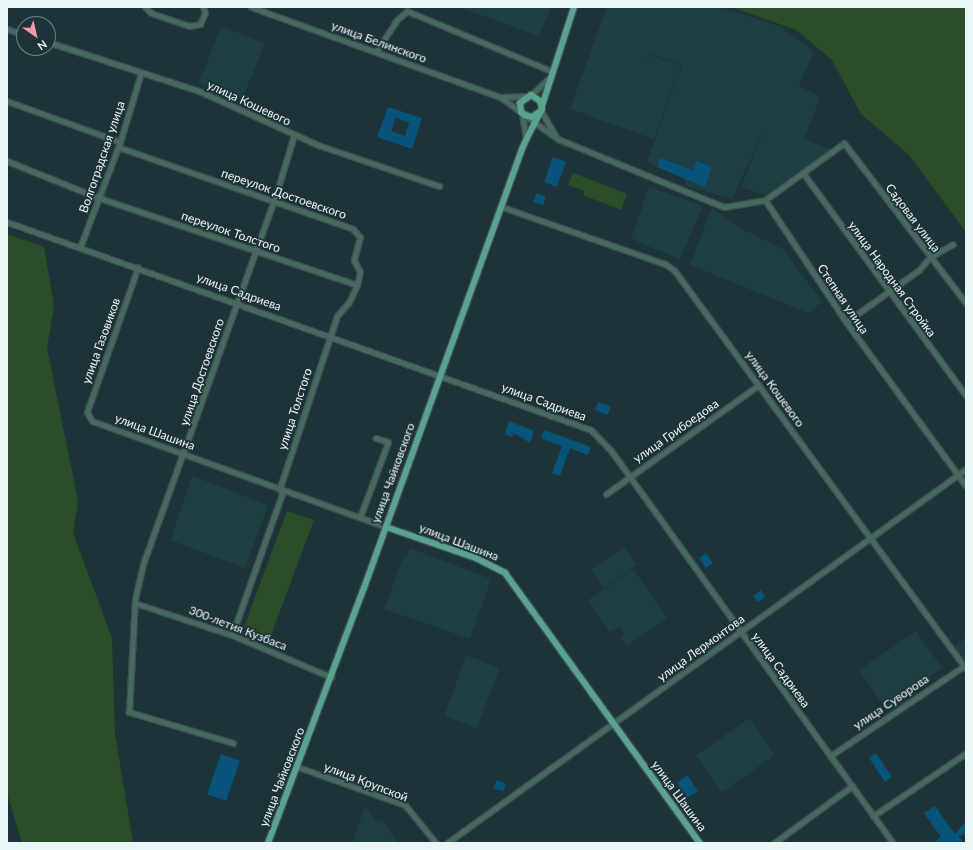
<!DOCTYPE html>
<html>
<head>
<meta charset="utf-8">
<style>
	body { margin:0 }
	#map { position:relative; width:973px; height:850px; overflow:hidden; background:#1d3337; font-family:Lato,sans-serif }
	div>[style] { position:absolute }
	.built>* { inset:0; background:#1d3e42 }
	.green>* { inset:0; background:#294e27 }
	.building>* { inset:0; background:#07537a }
	.roads { filter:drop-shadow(1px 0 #3a4e52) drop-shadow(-1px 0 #3a4e52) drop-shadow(0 1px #3a4e52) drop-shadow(0 -1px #3a4e52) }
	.minor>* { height:5px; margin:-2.5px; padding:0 2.5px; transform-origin:2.5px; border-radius:2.5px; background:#486960 }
	.major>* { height:6px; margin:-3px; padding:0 3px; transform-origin:3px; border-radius:3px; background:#5aa390 }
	span { translate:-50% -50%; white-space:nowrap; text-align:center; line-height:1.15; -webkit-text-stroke:3.5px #1d3337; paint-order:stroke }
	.street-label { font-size:12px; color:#e9f7f9 }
	.frame { position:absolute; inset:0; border:8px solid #e9f7f9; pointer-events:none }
	.north { position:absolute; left:16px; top:16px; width:40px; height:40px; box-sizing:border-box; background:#1d3337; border:1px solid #6f8185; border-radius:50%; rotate:146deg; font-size:11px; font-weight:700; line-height:16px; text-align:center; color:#e9f7f9 }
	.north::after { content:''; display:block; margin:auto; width:14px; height:18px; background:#f39aa9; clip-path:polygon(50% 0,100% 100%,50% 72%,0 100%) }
</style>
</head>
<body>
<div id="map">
	<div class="built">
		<i style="clip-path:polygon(458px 7px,551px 7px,539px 36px)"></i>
		<i style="clip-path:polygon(607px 7px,720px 7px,782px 27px,814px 52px,799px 86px,820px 97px,804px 140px,831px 149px,766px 196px,741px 187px,765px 128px,732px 199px,686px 186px,684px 176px,647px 162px,682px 64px,649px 54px,644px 65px,649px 55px,681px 65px,654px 139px,570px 109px)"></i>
		<i style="clip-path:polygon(221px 26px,265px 43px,242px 100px,199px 83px)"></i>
		<i style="clip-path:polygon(649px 187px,703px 206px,680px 259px,631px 239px)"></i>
		<i style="clip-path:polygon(712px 207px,738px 227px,783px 249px,822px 302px,808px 313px,690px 265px)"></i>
		<i style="clip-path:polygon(192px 476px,268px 505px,245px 568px,170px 540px)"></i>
		<i style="clip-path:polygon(624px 547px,637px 565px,604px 588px,591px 570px)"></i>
		<i style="clip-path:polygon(410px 548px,491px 579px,470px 639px,384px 609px,403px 557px,406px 558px)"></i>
		<i style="clip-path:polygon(633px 569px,667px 618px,627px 646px,620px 637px,624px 634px,619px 626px,610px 632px,588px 600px)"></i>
		<i style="clip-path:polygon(916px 631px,942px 668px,885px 708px,859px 670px)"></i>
		<i style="clip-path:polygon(966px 638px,966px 664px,954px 647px)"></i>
		<i style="clip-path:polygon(466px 655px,500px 668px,477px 728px,444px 716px)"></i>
		<i style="clip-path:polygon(750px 718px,775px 755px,722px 792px,696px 755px)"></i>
		<i style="clip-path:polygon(365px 805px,376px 820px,383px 821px,398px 843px,353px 843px)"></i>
	</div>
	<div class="green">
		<i style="clip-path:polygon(732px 7px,966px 7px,966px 232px,909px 155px,861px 114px,832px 60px,796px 30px)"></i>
		<i style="clip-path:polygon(573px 173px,627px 194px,621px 210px,583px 195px,584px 191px,568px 185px)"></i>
		<i style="clip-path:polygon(7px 234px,44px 247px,54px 306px,47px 348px,78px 501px,73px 533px,112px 638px,115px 734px,133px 843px,22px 843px,7px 793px)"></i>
		<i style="clip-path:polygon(287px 511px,314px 520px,270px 638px,244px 627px)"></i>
	</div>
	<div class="building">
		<i style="clip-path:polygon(evenodd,388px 107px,422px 118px,412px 149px,377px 137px,388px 107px,396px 118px,409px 123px,405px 136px,391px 131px,396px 118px)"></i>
		<i style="clip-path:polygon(553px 157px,566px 162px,557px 187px,544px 182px)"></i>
		<i style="clip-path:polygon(660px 158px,693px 170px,696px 161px,712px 167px,705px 187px,657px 167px)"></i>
		<i style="clip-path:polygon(537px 193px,546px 197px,543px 205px,533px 202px)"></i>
		<i style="clip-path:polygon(598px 402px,611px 407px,607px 415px,595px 410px)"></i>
		<i style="clip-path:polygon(509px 421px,534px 431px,530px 443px,514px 433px,512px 437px,505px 434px)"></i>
		<i style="clip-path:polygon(544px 430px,591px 447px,588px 455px,570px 448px,560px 476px,552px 473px,562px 446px,541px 438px)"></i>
		<i style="clip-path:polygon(706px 553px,713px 563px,706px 568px,699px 558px)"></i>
		<i style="clip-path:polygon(761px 590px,765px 597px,758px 602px,753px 596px)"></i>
		<i style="clip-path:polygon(876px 753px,892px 777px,885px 782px,869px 758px)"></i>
		<i style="clip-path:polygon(221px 754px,240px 761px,226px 801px,207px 794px)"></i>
		<i style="clip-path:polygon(687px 775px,698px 791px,687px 798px,677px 783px)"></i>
		<i style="clip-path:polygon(497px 780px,506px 784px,503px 792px,493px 788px)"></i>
		<i style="clip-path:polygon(935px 806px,955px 834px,966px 821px,966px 834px,959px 836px,964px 843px,933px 843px,941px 837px,924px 813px)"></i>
	</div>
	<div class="roads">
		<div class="minor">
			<i style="left:145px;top:7px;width:8px;rotate:45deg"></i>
			<i style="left:151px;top:13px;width:40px;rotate:18.9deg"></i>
			<i style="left:189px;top:26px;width:11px;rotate:-10deg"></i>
			<i style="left:200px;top:24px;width:12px;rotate:-66deg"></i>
			<i style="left:205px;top:13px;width:6px;rotate:-108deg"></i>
			<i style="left:251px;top:7px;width:265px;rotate:19.9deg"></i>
			<i style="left:500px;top:97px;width:26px;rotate:36deg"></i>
			<i style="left:7px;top:29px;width:18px;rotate:19deg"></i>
			<i style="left:48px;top:42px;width:159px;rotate:18deg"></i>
			<i style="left:199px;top:91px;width:131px;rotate:24.4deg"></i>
			<i style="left:318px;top:145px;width:128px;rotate:18.7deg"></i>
			<i style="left:376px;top:52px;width:38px;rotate:-57deg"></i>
			<i style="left:397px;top:20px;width:13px;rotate:-42deg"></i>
			<i style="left:407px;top:11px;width:156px;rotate:22.6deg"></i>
			<i style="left:531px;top:95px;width:25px;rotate:-43deg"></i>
			<i style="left:501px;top:97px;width:26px;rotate:-2deg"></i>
			<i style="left:7px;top:101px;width:120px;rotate:19.9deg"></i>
			<i style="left:541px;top:111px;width:30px;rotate:60deg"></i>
			<i style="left:522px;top:114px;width:26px;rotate:81deg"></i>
			<i style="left:524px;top:115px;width:42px;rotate:35.2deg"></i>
			<i style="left:558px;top:139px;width:179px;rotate:22.3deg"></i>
			<i style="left:724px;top:207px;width:42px;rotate:-9.7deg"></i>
			<i style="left:765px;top:200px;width:97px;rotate:-35.8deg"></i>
			<i style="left:844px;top:143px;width:201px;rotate:52.7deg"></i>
			<i style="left:118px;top:147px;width:249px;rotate:19.2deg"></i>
			<i style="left:353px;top:229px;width:11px;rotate:49deg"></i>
			<i style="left:360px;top:237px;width:24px;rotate:105deg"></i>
			<i style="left:354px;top:260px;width:13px;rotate:63deg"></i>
			<i style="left:360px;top:272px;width:13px;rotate:103deg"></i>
			<i style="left:357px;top:285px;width:19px;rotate:115deg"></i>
			<i style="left:349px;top:302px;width:18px;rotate:131deg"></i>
			<i style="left:337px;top:316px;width:183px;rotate:108.4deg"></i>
			<i style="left:7px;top:161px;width:99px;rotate:21.9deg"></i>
			<i style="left:99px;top:198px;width:272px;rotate:18.6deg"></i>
			<i style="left:803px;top:173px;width:276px;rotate:53.8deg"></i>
			<i style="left:765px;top:200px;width:146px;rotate:56.4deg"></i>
			<i style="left:846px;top:322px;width:203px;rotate:53.8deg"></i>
			<i style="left:502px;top:207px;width:173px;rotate:19.3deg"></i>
			<i style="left:665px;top:264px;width:11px;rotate:34deg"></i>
			<i style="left:674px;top:270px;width:494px;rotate:53.8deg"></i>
			<i style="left:7px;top:222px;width:620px;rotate:19.6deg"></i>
			<i style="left:591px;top:430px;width:30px;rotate:46deg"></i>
			<i style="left:612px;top:452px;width:481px;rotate:54.3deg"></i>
			<i style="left:80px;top:247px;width:112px;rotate:-69.1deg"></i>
			<i style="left:120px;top:142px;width:72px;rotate:-73.1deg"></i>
			<i style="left:138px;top:267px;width:154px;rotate:109.4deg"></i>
			<i style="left:87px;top:412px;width:10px;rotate:61deg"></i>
			<i style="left:92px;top:421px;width:313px;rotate:19.8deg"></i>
			<i style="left:846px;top:322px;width:90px;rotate:-35.5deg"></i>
			<i style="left:919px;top:270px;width:17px;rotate:-50deg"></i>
			<i style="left:930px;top:257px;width:26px;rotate:-29deg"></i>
			<i style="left:606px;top:494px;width:188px;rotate:-35.5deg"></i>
			<i style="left:360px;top:517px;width:80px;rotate:-69.5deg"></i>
			<i style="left:388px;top:442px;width:13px;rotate:-162deg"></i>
			<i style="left:135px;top:603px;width:102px;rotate:18.3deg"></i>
			<i style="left:232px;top:635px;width:108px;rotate:23deg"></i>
			<i style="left:232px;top:635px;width:153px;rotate:-70.5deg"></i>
			<i style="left:233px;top:743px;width:109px;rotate:-163.4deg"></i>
			<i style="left:129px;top:712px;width:113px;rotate:-87deg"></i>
			<i style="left:135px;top:599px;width:36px;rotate:-77deg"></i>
			<i style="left:143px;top:564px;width:386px;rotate:-70.2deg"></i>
			<i style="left:274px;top:201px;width:69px;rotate:-73.1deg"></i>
			<i style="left:830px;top:756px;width:161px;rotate:-33.9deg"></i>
			<i style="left:298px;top:767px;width:114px;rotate:19.6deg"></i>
			<i style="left:405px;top:805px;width:49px;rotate:50.8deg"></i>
			<i style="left:873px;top:816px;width:112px;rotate:-34.1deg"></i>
			<i style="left:447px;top:843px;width:640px;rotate:-35.78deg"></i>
			<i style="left:774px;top:843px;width:97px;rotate:-36.2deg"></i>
		</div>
		<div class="major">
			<i style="left:542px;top:106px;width:104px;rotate:-72.1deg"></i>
			<i style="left:386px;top:527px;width:95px;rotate:19deg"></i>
			<i style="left:476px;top:558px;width:33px;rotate:27deg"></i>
			<i style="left:505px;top:573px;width:333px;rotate:54.2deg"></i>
			<i style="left:268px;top:843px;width:272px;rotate:-69.4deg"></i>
			<i style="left:364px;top:588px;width:467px;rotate:-70.2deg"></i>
			<i style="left:522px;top:149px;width:10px;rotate:-66deg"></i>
			<i style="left:526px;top:140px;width:18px;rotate:-63deg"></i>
			<i style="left:534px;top:124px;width:15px;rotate:-62deg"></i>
			<i style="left:541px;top:111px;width:2px;rotate:-63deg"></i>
			<i style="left:542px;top:109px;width:8px;rotate:-104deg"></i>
			<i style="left:540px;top:101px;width:11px;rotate:-146deg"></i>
			<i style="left:531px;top:95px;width:14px;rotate:144deg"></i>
			<i style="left:520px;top:103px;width:9px;rotate:84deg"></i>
			<i style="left:521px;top:112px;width:5px;rotate:37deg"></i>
			<i style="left:525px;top:115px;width:7px;rotate:16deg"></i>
			<i style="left:532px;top:117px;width:11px;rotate:-34deg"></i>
		</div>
	</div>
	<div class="street-label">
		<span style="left:379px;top:42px;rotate:20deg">улица Белинского</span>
		<span style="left:249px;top:103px;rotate:25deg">улица Кошевого</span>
		<span style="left:102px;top:157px;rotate:-71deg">Волгоградская улица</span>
		<span style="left:284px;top:194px;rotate:19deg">переулок Достоевского</span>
		<span style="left:913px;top:218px;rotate:53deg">Садовая улица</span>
		<span style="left:231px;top:232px;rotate:19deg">переулок Толстого</span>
		<span style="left:892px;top:279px;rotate:54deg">улица Народная Стройка</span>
		<span style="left:239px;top:292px;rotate:20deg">улица Садриева</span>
		<span style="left:843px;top:299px;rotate:56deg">Степная улица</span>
		<span style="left:101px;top:341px;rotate:-70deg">улица Газовиков</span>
		<span style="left:202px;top:372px;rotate:-71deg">улица Достоевского</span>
		<span style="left:775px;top:389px;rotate:54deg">улица Кошевого</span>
		<span style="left:544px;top:402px;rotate:20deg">улица Садриева</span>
		<span style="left:295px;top:409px;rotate:-72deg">улица Толстого</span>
		<span style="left:676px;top:431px;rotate:-35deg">улица Грибоедова</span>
		<span style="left:155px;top:432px;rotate:20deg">улица Шашина</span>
		<span style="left:393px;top:473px;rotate:-70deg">улица Чайковского</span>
		<span style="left:459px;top:542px;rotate:21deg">улица Шашина</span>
		<span style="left:238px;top:628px;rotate:21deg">300-летия Кузбаса</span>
		<span style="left:701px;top:648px;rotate:-36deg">улица Лермонтова</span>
		<span style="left:781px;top:670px;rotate:54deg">улица Садриева</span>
		<span style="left:891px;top:702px;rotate:-34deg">улица Суворова</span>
		<span style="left:282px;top:777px;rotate:-69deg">улица Чайковского</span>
		<span style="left:366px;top:782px;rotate:21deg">улица Крупской</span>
		<span style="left:679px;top:796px;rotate:54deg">улица Шашина</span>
	</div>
	<div class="frame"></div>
	<div class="north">N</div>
</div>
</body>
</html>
